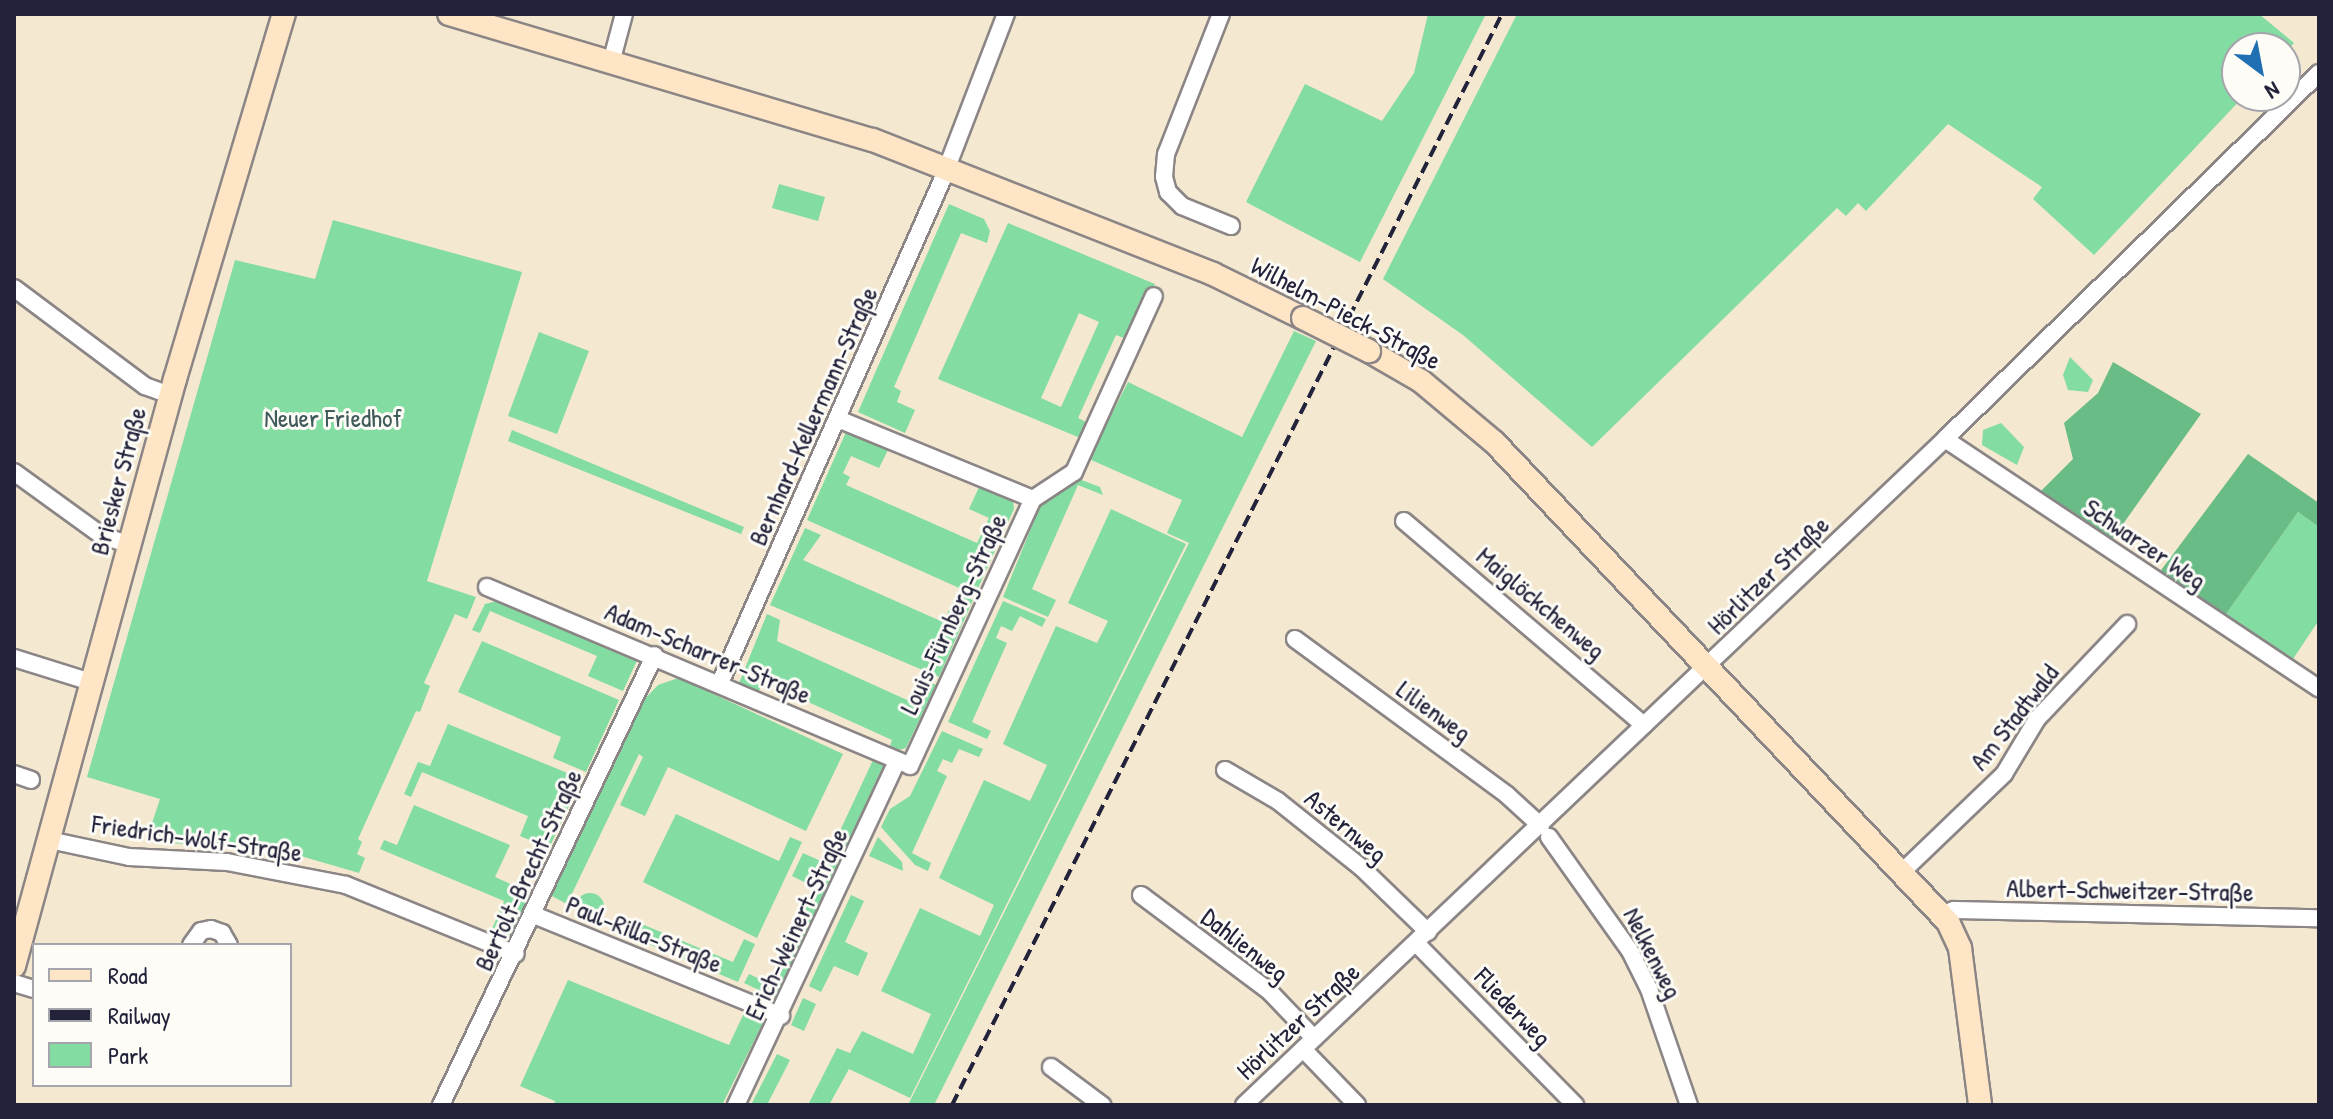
<!DOCTYPE html>
<html>
<head>
<meta charset="utf-8">
<style>
	body { margin:0 }
	#map { position:relative; width:2333px; height:1119px; overflow:hidden; background:#f4e8d0; font-family:"Patrick Hand",sans-serif }
	div>[style] { position:absolute }
	.green>* { inset:0; background:#83dca1 }
	.round { border-radius:50% }
	.forest>* { inset:0; background:#6abc87 }
	.roads { filter:drop-shadow(2px 0 #8b8586) drop-shadow(-2px 0 #8b8586) drop-shadow(0 2px #8b8586) drop-shadow(0 -2px #8b8586) }
	.minor>* { height:16px; margin:-8px; padding:0 8px; transform-origin:8px; border-radius:8px; background:#fff }
	.secondary>* { height:22px; margin:-11px; padding:0 11px; transform-origin:11px; border-radius:11px; background:#fee5c5 }
	.rail>* { height:4px; margin-top:-2px; transform-origin:0; background:repeating-linear-gradient(90deg,#22223b 0 12px,transparent 0 18px) }
	.bridges { filter:drop-shadow(2px 0 #8b8586) drop-shadow(-2px 0 #8b8586) drop-shadow(0 2px #8b8586) drop-shadow(0 -2px #8b8586) }
	.secondary-bridge>* { height:22px; margin:-11px; padding:0 11px; transform-origin:11px; border-radius:11px; background:#fee5c5 }
	span { translate:-50% -50%; white-space:nowrap; text-align:center; line-height:1.15; -webkit-text-stroke:6px #fdfcf7; paint-order:stroke }
	.street-label { font-size:26px; color:#22223b }
	.park-label { font-size:26px; color:#3f5a5a }
	.frame { position:absolute; inset:0; border:16px solid #22223b; pointer-events:none }
	.legend { position:absolute; left:32px; top:943px; width:260px; height:144px; box-sizing:border-box; background:#fdfcf7; border:2px solid #a5a5ac; margin:0; padding:10px 14px; list-style:none; font-size:24px; color:#22223b }
	.legend li { display:flex; align-items:center; gap:16px; height:40px }
	.legend b { width:40px; border:2px solid #a5a5ac }
	.north { position:absolute; left:2221px; top:32px; width:80px; height:80px; box-sizing:border-box; background:#fdfcf7; border:2px solid #a5a5ac; border-radius:50%; rotate:148deg; font-size:22px; font-weight:700; line-height:32px; text-align:center; color:#22223b }
	.north::after { content:''; display:block; margin:auto; width:28px; height:36px; background:#1f6fb2; clip-path:polygon(50% 0,100% 100%,50% 72%,0 100%) }
</style>
</head>
<body>
<div id="map">
	<div class="green">
		<i style="clip-path:polygon(1428px 14px,1486px 14px,1360px 262px,1246px 202px,1305px 84px,1382px 121px,1414px 73px)"></i>
		<i style="clip-path:polygon(1517px 14px,2259px 14px,2294px 43px,2285px 53px,2285px 48px,2237px 48px,2237px 96px,2244px 96px,2094px 255px,2033px 199px,2042px 187px,1948px 124px,1866px 211px,1858px 203px,1846px 216px,1837px 208px,1592px 447px,1463px 335px,1383px 279px)"></i>
		<i style="clip-path:polygon(779px 184px,825px 197px,818px 221px,772px 208px)"></i>
		<i style="clip-path:polygon(949px 204px,984px 219px,990px 231px,987px 243px,961px 233px,894px 387px,901px 391px,897px 402px,915px 410px,905px 433px,858px 412px)"></i>
		<i style="clip-path:polygon(333px 220px,522px 272px,427px 581px,476px 597px,467px 619px,455px 614px,424px 683px,430px 686px,420px 712px,416px 711px,358px 839px,362px 842px,357px 854px,365px 858px,359px 873px,287px 852px,146px 841px,160px 799px,87px 777px,235px 260px,315px 279px)"></i>
		<i style="clip-path:polygon(evenodd,1008px 223px,1155px 284px,1129px 340px,1116px 335px,1078px 418px,1092px 425px,1085px 440px,938px 379px,1008px 223px,1079px 313px,1099px 322px,1061px 407px,1041px 398px,1079px 313px)"></i>
		<i style="clip-path:polygon(1294px 331px,1316px 341px,934px 1105px,908px 1105px,1189px 543px,1167px 533px,1182px 500px,1089px 459px,1128px 382px,1242px 437px)"></i>
		<i style="clip-path:polygon(539px 332px,589px 351px,557px 434px,508px 416px)"></i>
		<i style="clip-path:polygon(2070px 357px,2093px 380px,2088px 392px,2068px 390px,2063px 375px)"></i>
		<i style="clip-path:polygon(2001px 423px,2024px 447px,2017px 465px,1982px 445px,1983px 430px)"></i>
		<i style="clip-path:polygon(512px 430px,744px 527px,741px 534px,508px 441px)"></i>
		<i style="clip-path:polygon(846px 432px,888px 450px,879px 468px,851px 456px,843px 473px,850px 477px,846px 485px,977px 543px,989px 518px,969px 509px,980px 485px,1013px 500px,1014px 509px,975px 595px,807px 520px)"></i>
		<i style="clip-path:polygon(1076px 478px,1100px 487px,1103px 495px,1078px 485px,1032px 589px,1056px 600px,1048px 617px,1003px 597px,1043px 499px)"></i>
		<i style="clip-path:polygon(1111px 509px,1186px 544px,910px 1098px,849px 1069px,829px 1105px,808px 1105px,837px 1048px,850px 1053px,862px 1031px,913px 1054px,931px 1014px,881px 991px,920px 908px,980px 936px,994px 905px,939px 878px,984px 780px,1030px 801px,1047px 765px,1003px 744px,1056px 626px,1097px 643px,1108px 621px,1068px 603px)"></i>
		<i style="clip-path:polygon(2298px 512px,2319px 527px,2319px 620px,2291px 662px,2224px 617px)"></i>
		<i style="clip-path:polygon(805px 528px,821px 535px,803px 560px,943px 622px,957px 594px,973px 600px,939px 677px,770px 605px)"></i>
		<i style="clip-path:polygon(501px 600px,640px 654px,623px 691px,588px 676px,597px 656px,490px 611px,480px 633px,472px 630px,485px 604px)"></i>
		<i style="clip-path:polygon(1003px 601px,1046px 619px,1042px 627px,1020px 616px,1012px 631px,1001px 626px,996px 638px,1007px 643px,972px 722px,991px 731px,987px 739px,948px 722px)"></i>
		<i style="clip-path:polygon(767px 614px,780px 620px,777px 641px,907px 700px,919px 677px,936px 685px,906px 748px,899px 750px,890px 746px,892px 740px,764px 682px,758px 692px,739px 683px)"></i>
		<i style="clip-path:polygon(482px 641px,619px 700px,586px 772px,553px 758px,561px 737px,458px 692px)"></i>
		<i style="clip-path:polygon(681px 677px,711px 686px,709px 692px,843px 754px,806px 831px,668px 767px,645px 816px,620px 805px,643px 757px,639px 754px,567px 904px,550px 895px,639px 705px,658px 685px)"></i>
		<i style="clip-path:polygon(448px 724px,582px 779px,549px 848px,520px 836px,528px 816px,422px 772px,411px 797px,404px 794px,418px 762px,430px 766px)"></i>
		<i style="clip-path:polygon(942px 731px,983px 749px,979px 757px,959px 749px,952px 763px,943px 759px,937px 771px,947px 776px,912px 853px,931px 863px,928px 871px,915px 865px,881px 827px,890px 809px,910px 796px)"></i>
		<i style="clip-path:polygon(873px 760px,884px 764px,776px 998px,744px 983px,749px 974px,769px 983px,814px 887px,792px 876px,803px 853px,825px 863px)"></i>
		<i style="clip-path:polygon(414px 805px,510px 845px,495px 877px,530px 893px,511px 936px,492px 929px,504px 901px,380px 849px,384px 840px,397px 845px)"></i>
		<i style="clip-path:polygon(676px 814px,779px 861px,790px 837px,802px 842px,757px 938px,643px 882px)"></i>
		<i style="clip-path:polygon(878px 837px,902px 862px,903px 871px,869px 856px)"></i>
		<i class="round" style="left:576px;top:893px;width:28px;height:28px"></i>
		<i style="clip-path:polygon(851px 895px,864px 901px,845px 942px,868px 953px,858px 976px,834px 966px,821px 992px,809px 986px)"></i>
		<i style="clip-path:polygon(620px 915px,733px 962px,744px 939px,755px 944px,738px 982px,613px 929px)"></i>
		<i style="clip-path:polygon(568px 980px,729px 1045px,744px 1013px,764px 1021px,722px 1105px,554px 1105px,555px 1101px,520px 1086px)"></i>
		<i style="clip-path:polygon(803px 998px,816px 1004px,804px 1031px,791px 1025px)"></i>
		<i style="clip-path:polygon(777px 1054px,790px 1060px,767px 1105px,751px 1105px)"></i>
	</div>
	<div class="forest">
		<i style="clip-path:polygon(2113px 362px,2201px 414px,2111px 541px,2039px 493px,2073px 459px,2064px 423px,2098px 393px)"></i>
		<i style="clip-path:polygon(2248px 454px,2319px 503px,2319px 527px,2298px 512px,2224px 617px,2159px 573px)"></i>
	</div>
	<div class="roads">
		<div class="minor">
			<i style="left:1221px;top:14px;width:150px;rotate:111.4deg"></i>
			<i style="left:1166px;top:154px;width:23px;rotate:95deg"></i>
			<i style="left:1164px;top:177px;width:16px;rotate:75deg"></i>
			<i style="left:1168px;top:192px;width:20px;rotate:45deg"></i>
			<i style="left:1182px;top:206px;width:53px;rotate:22.2deg"></i>
			<i style="left:612px;top:59px;width:47px;rotate:-75.1deg"></i>
			<i style="left:14px;top:288px;width:164px;rotate:36.8deg"></i>
			<i style="left:145px;top:386px;width:27px;rotate:20deg"></i>
			<i style="left:838px;top:419px;width:211px;rotate:22.3deg"></i>
			<i style="left:1945px;top:439px;width:449px;rotate:33.7deg"></i>
			<i style="left:14px;top:472px;width:107px;rotate:35.9deg"></i>
			<i style="left:101px;top:535px;width:31px;rotate:19deg"></i>
			<i style="left:1033px;top:499px;width:49px;rotate:-33.4deg"></i>
			<i style="left:1074px;top:472px;width:193px;rotate:-65.6deg"></i>
			<i style="left:1404px;top:521px;width:315px;rotate:40.4deg"></i>
			<i style="left:487px;top:587px;width:459px;rotate:22.9deg"></i>
			<i style="left:910px;top:766px;width:294px;rotate:-65.3deg"></i>
			<i style="left:1295px;top:639px;width:263px;rotate:36.3deg"></i>
			<i style="left:1507px;top:795px;width:46px;rotate:42.4deg"></i>
			<i style="left:14px;top:658px;width:81px;rotate:17.3deg"></i>
			<i style="left:720px;top:683px;width:552px;rotate:-66.17deg"></i>
			<i style="left:943px;top:178px;width:176px;rotate:-69deg"></i>
			<i style="left:1225px;top:770px;width:61px;rotate:30.3deg"></i>
			<i style="left:1278px;top:801px;width:107px;rotate:38.6deg"></i>
			<i style="left:1362px;top:868px;width:92px;rotate:44.1deg"></i>
			<i style="left:14px;top:774px;width:18px;rotate:19deg"></i>
			<i style="left:1549px;top:837px;width:140px;rotate:54.6deg"></i>
			<i style="left:1630px;top:951px;width:42px;rotate:63.4deg"></i>
			<i style="left:1649px;top:989px;width:123px;rotate:71deg"></i>
			<i style="left:49px;top:840px;width:82px;rotate:12deg"></i>
			<i style="left:129px;top:857px;width:98px;rotate:2.9deg"></i>
			<i style="left:227px;top:862px;width:121px;rotate:10.9deg"></i>
			<i style="left:346px;top:885px;width:183px;rotate:22.1deg"></i>
			<i style="left:1903px;top:871px;width:140px;rotate:-43.8deg"></i>
			<i style="left:2004px;top:774px;width:64px;rotate:-59deg"></i>
			<i style="left:2037px;top:719px;width:131px;rotate:-46.5deg"></i>
			<i style="left:1141px;top:895px;width:161px;rotate:36.9deg"></i>
			<i style="left:1270px;top:992px;width:64px;rotate:46.3deg"></i>
			<i style="left:1942px;top:914px;width:13px;rotate:-18deg"></i>
			<i style="left:1954px;top:910px;width:365px;rotate:1.3deg"></i>
			<i style="left:534px;top:915px;width:267px;rotate:22.2deg"></i>
			<i style="left:1416px;top:943px;width:227px;rotate:45.5deg"></i>
			<i style="left:191px;top:945px;width:17px;rotate:-54deg"></i>
			<i style="left:201px;top:931px;width:10px;rotate:-11deg"></i>
			<i style="left:211px;top:929px;width:12px;rotate:20deg"></i>
			<i style="left:222px;top:933px;width:14px;rotate:60deg"></i>
			<i style="left:14px;top:983px;width:21px;rotate:17deg"></i>
			<i style="left:1303px;top:1049px;width:78px;rotate:46deg"></i>
			<i style="left:1051px;top:1067px;width:64px;rotate:36.7deg"></i>
			<i style="left:441px;top:1105px;width:498px;rotate:-64.6deg"></i>
			<i style="left:736px;top:1105px;width:380px;rotate:-64.9deg"></i>
			<i style="left:1244px;top:1105px;width:967px;rotate:-43.53deg"></i>
			<i style="left:1945px;top:439px;width:523px;rotate:-44.38deg"></i>
		</div>
		<div class="secondary">
			<i style="left:449px;top:14px;width:442px;rotate:16.6deg"></i>
			<i style="left:873px;top:140px;width:365px;rotate:21.5deg"></i>
			<i style="left:1213px;top:274px;width:100px;rotate:26.1deg"></i>
			<i style="left:1369px;top:351px;width:60px;rotate:30deg"></i>
			<i style="left:1421px;top:381px;width:95px;rotate:39.9deg"></i>
			<i style="left:1494px;top:442px;width:661px;rotate:46.59deg"></i>
			<i style="left:1948px;top:922px;width:29px;rotate:65deg"></i>
			<i style="left:1960px;top:948px;width:158px;rotate:82.7deg"></i>
			<i style="left:14px;top:966px;width:609px;rotate:-74.66deg"></i>
			<i style="left:175px;top:379px;width:381px;rotate:-73.4deg"></i>
		</div>
	</div>
	<div class="rail">
		<i style="left:952px;top:1105px;width:1222px;rotate:-63.25deg"></i>
	</div>
	<div class="bridges">
		<div class="secondary-bridge">
			<i style="left:1303px;top:318px;width:74px;rotate:26.6deg"></i>
		</div>
	</div>
	<div class="street-label">
		<span style="left:1346px;top:313px;rotate:28deg">Wilhelm-Pieck-Straße</span>
		<span style="left:813px;top:416px;rotate:-66deg">Bernhard-Kellermann-Straße</span>
		<span style="left:118px;top:481px;rotate:-75deg">Briesker Straße</span>
		<span style="left:2145px;top:544px;rotate:34deg">Schwarzer Weg</span>
		<span style="left:1768px;top:575px;rotate:-44deg">Hörlitzer Straße</span>
		<span style="left:1541px;top:603px;rotate:40deg">Maiglöckchenweg</span>
		<span style="left:953px;top:614px;rotate:-65deg">Louis-Fürnberg-Straße</span>
		<span style="left:708px;top:653px;rotate:23deg">Adam-Scharrer-Straße</span>
		<span style="left:1434px;top:711px;rotate:36deg">Lilienweg</span>
		<span style="left:2014px;top:717px;rotate:-52deg">Am Stadtwald</span>
		<span style="left:1346px;top:826px;rotate:40deg">Asternweg</span>
		<span style="left:197px;top:838px;rotate:8deg">Friedrich-Wolf-Straße</span>
		<span style="left:528px;top:870px;rotate:-65deg">Bertolt-Brecht-Straße</span>
		<span style="left:2130px;top:890px;rotate:1deg">Albert-Schweitzer-Straße</span>
		<span style="left:796px;top:924px;rotate:-65deg">Erich-Weinert-Straße</span>
		<span style="left:644px;top:934px;rotate:22deg">Paul-Rilla-Straße</span>
		<span style="left:1245px;top:945px;rotate:38deg">Dahlienweg</span>
		<span style="left:1653px;top:953px;rotate:63deg">Nelkenweg</span>
		<span style="left:1513px;top:1007px;rotate:46deg">Fliederweg</span>
		<span style="left:1298px;top:1021px;rotate:-43deg">Hörlitzer Straße</span>
	</div>
	<div class="park-label">
		<span style="left:333px;top:418px">Neuer Friedhof</span>
	</div>
	<div class="frame"></div>
	<ul class="legend">
	<li><b style="height:10px;background:#fee5c5"></b>Road</li>
	<li><b style="height:10px;background:#22223b"></b>Railway</li>
	<li><b style="height:22px;background:#83dca1"></b>Park</li>
	</ul>
	<div class="north">N</div>
</div>
</body>
</html>
